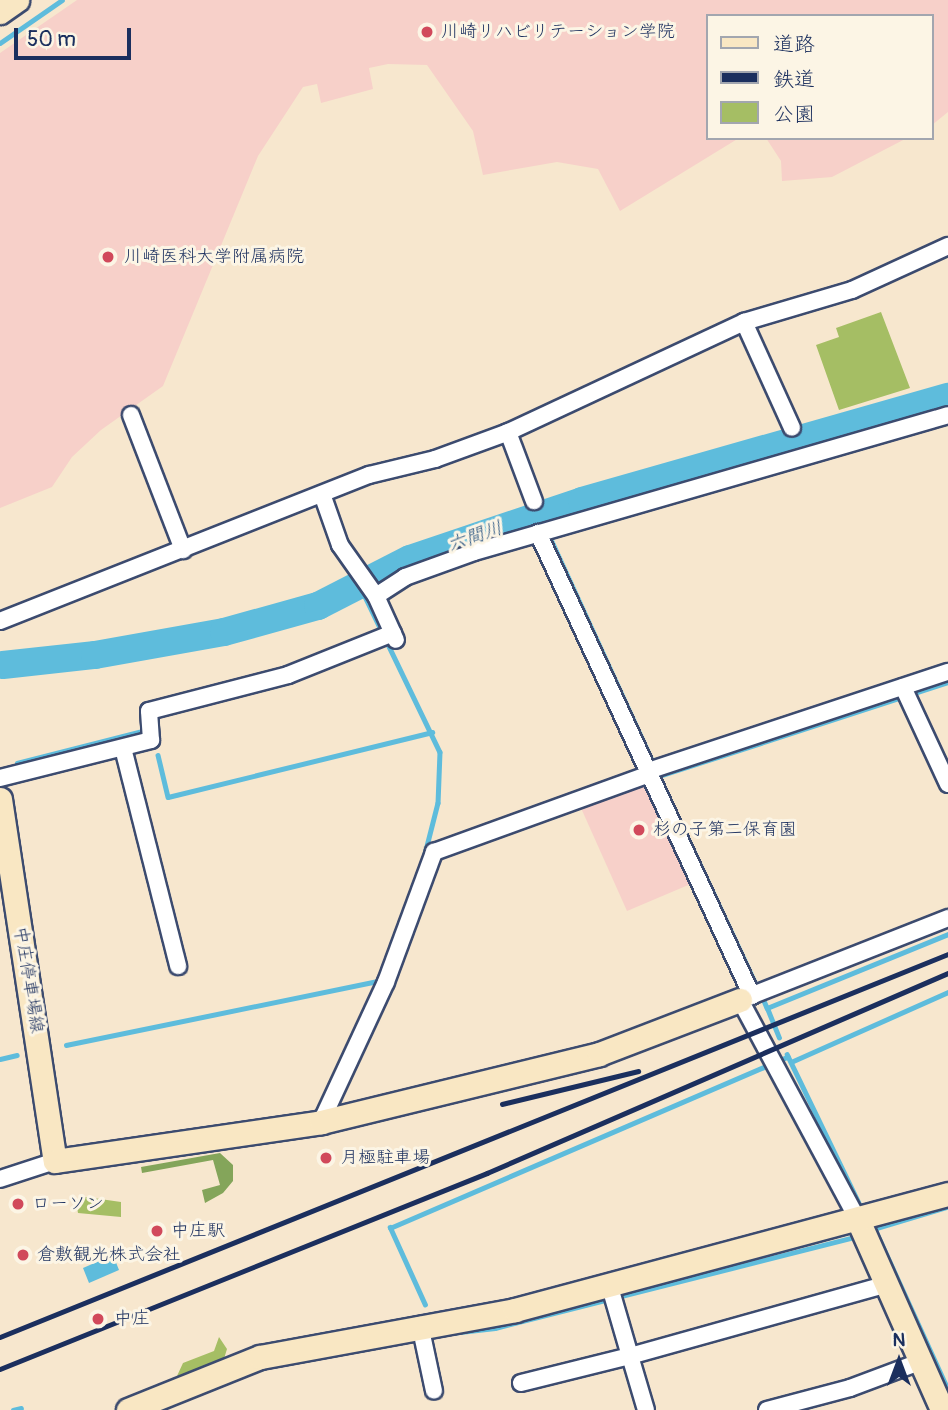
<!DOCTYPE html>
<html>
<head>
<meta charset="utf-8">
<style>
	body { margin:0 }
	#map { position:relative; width:948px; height:1410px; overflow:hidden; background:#f7e7ce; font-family:Pangolin,"Klee One",sans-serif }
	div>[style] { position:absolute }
	.built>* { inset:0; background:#f7d0c9 }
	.green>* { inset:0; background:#a5be64 }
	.forest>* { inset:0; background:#84a55a }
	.water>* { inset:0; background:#5ebcdc }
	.stream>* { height:4.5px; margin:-2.25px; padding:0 2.25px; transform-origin:2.25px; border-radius:2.25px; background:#5ebcdc }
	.river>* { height:28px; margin:-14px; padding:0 14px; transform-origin:14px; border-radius:14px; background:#5ebcdc }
	.roads { filter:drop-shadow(2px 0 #3c4b6f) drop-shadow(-2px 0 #3c4b6f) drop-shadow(0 2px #3c4b6f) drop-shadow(0 -2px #3c4b6f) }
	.street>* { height:16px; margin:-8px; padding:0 8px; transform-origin:8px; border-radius:8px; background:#fff }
	.secondary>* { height:23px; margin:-11.5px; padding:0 11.5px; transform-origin:11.5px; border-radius:11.5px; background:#f9e7c3 }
	.rail>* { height:4.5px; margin:-2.25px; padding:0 2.25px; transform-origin:2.25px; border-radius:2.25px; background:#1b2f5e }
	.dots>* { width:19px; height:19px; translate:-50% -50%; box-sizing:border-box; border:4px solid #fcf5e5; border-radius:50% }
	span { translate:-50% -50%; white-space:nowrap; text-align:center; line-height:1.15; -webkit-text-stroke:6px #fcf5e5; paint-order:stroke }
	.poi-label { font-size:18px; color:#1b2f5e }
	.left { translate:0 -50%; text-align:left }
	.street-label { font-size:18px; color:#1b2f5e }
	.water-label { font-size:19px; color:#2f5984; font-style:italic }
	.legend { position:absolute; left:706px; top:14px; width:228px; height:126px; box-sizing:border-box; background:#fcf5e5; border:2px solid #a2a6af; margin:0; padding:9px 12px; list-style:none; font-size:21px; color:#1b2f5e }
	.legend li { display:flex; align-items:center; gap:14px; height:35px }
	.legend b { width:35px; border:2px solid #a2a6af }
	.north { position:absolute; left:864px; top:1326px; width:70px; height:70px; -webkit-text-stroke:5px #fcf5e5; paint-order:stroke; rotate:0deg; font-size:19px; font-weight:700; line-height:28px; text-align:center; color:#1b2f5e }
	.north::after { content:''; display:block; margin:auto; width:24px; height:32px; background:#1b2f5e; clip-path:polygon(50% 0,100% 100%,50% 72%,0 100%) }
	.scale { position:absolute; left:14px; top:28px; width:117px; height:32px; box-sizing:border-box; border:4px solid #1b2f5e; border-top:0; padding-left:9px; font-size:21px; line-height:24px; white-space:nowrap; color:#1b2f5e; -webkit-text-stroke:5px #fcf5e5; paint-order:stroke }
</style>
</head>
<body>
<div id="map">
	<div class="built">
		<i style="clip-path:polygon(77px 0,948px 0,948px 112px,932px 125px,932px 16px,708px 16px,708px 138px,739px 138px,620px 211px,598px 169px,557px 162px,483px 175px,473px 131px,427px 65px,388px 64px,369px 68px,373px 89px,321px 103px,317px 84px,303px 87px,258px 156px,163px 386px,101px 430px,72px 457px,52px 487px,0 508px,0 53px)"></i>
		<i style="clip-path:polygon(766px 138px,907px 138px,832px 177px,782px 181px,781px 161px)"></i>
		<i style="clip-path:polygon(647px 783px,693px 883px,627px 911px,581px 808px)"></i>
	</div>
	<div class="green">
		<i style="clip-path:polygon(881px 312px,910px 388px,839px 410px,816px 345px,839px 337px,836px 328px)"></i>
		<i style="clip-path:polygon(86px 1197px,121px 1202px,121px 1217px,78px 1213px,76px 1202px)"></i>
		<i style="clip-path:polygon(219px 1337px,227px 1349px,223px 1362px,177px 1376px,183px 1363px,214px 1351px)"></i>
	</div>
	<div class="forest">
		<i style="clip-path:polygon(220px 1153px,233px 1165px,233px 1181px,223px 1193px,205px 1203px,202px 1190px,220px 1185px,213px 1160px,142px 1173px,141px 1167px)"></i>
	</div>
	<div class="water">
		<i style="clip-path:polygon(113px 1255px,119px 1270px,89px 1283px,83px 1268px)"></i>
	</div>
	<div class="stream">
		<i style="left:0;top:43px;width:75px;rotate:-34.7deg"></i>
		<i style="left:540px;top:515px;width:13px;rotate:67deg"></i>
		<i style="left:549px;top:535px;width:254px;rotate:65.4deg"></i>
		<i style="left:360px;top:586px;width:184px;rotate:64.3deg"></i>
		<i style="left:440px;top:752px;width:51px;rotate:92.2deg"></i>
		<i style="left:438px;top:803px;width:57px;rotate:104.3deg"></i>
		<i style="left:158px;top:755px;width:43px;rotate:76.6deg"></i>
		<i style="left:168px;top:797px;width:272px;rotate:-13.8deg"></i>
		<i style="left:17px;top:763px;width:126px;rotate:-14.3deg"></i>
		<i style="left:658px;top:774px;width:236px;rotate:65deg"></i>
		<i style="left:656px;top:777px;width:307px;rotate:-18deg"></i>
		<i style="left:762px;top:996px;width:13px;rotate:67deg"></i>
		<i style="left:779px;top:1038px;width:32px;rotate:-112deg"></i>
		<i style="left:767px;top:1008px;width:196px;rotate:-22.2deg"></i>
		<i style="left:66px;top:1045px;width:319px;rotate:-11.6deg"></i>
		<i style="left:787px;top:1054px;width:174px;rotate:64.2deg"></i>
		<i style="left:0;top:1059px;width:17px;rotate:-13deg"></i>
		<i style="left:791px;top:1062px;width:172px;rotate:-24deg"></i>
		<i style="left:948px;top:1207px;width:76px;rotate:163.2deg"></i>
		<i style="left:875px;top:1229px;width:176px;rotate:65.5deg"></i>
		<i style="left:425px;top:1305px;width:85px;rotate:-114.4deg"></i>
		<i style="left:390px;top:1228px;width:433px;rotate:-23.3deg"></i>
		<i style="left:451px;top:1333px;width:44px;rotate:-6.5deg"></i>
		<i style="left:495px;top:1328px;width:374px;rotate:-14.2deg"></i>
		<i style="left:13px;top:1410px;width:8px;rotate:-14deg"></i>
	</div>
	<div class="river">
		<i style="left:3px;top:665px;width:93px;rotate:-6.2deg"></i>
		<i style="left:95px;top:655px;width:131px;rotate:-10.1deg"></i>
		<i style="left:224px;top:632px;width:98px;rotate:-15.5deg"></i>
		<i style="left:318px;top:606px;width:103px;rotate:-27.1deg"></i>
		<i style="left:410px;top:559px;width:182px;rotate:-18.6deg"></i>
		<i style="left:582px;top:501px;width:380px;rotate:-15.9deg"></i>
	</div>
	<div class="roads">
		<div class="street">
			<i style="left:744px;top:322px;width:116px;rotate:65.6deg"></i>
			<i style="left:131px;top:415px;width:145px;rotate:68.9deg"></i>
			<i style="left:508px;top:432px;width:74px;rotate:69.4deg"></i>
			<i style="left:322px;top:494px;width:54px;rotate:70.6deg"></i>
			<i style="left:340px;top:545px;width:62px;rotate:54.8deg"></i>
			<i style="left:376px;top:596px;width:48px;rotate:65.6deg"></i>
			<i style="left:538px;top:533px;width:510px;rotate:65.19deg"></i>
			<i style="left:376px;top:596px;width:35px;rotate:-33deg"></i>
			<i style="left:405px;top:577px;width:73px;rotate:-19.9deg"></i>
			<i style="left:474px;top:552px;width:493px;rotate:-16.1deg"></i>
			<i style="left:0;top:621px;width:397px;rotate:-21.6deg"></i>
			<i style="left:369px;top:475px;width:68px;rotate:-13.6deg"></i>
			<i style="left:435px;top:459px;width:76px;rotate:-20.1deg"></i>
			<i style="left:506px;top:433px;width:263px;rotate:-25deg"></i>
			<i style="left:744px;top:322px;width:113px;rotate:-16.5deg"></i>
			<i style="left:852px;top:290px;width:106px;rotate:-24.6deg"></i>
			<i style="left:903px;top:687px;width:107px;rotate:65.1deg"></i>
			<i style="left:123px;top:748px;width:225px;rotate:75.8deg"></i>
			<i style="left:648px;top:771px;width:316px;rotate:-18.3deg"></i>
			<i style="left:0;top:778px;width:156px;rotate:-14.1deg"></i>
			<i style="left:151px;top:740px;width:29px;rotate:-94deg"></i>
			<i style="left:149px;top:711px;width:144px;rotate:-14.5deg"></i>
			<i style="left:288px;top:675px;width:113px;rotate:-21.8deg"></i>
			<i style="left:321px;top:1122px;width:154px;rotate:-65.1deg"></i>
			<i style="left:386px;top:982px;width:139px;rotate:-69.7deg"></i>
			<i style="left:434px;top:852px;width:230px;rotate:-19.9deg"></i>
			<i style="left:0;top:1179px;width:58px;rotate:-18.1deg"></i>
			<i style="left:858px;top:1220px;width:250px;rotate:-118.2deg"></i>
			<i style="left:740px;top:1000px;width:224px;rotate:-21.5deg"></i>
			<i style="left:420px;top:1325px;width:67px;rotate:78deg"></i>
			<i style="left:521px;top:1383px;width:112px;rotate:-13.9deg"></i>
			<i style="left:630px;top:1356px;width:72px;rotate:-106.2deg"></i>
			<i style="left:646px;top:1410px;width:56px;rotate:-106.5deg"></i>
			<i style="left:630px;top:1356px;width:268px;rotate:-15.6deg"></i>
			<i style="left:767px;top:1410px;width:86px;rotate:-14.8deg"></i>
			<i style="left:850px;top:1388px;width:77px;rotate:-20.6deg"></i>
		</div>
		<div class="secondary">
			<i style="left:0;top:12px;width:21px;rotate:-35deg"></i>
			<i style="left:0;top:799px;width:366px;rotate:81.4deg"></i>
			<i style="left:55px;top:1161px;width:269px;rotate:-8.3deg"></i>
			<i style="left:321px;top:1122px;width:286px;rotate:-13.7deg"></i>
			<i style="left:599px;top:1054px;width:151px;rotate:-21deg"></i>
			<i style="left:858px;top:1220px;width:208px;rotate:66.1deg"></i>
			<i style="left:128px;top:1410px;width:142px;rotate:-21.9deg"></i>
			<i style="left:260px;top:1357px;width:259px;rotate:-10.4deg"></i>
			<i style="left:515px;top:1310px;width:448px;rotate:-15deg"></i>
		</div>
	</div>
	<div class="rail">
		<i style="left:502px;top:1104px;width:140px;rotate:-13.6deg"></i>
		<i style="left:0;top:1337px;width:1022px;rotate:-22deg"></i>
		<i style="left:0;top:1369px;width:525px;rotate:-21.92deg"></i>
		<i style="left:487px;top:1173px;width:503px;rotate:-23.45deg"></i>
	</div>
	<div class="dots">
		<i style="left:427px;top:32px;background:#d1495b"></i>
		<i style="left:108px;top:257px;background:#d1495b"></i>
		<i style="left:639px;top:830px;background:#d1495b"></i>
		<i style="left:326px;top:1158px;background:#d1495b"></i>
		<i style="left:18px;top:1204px;background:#d1495b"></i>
		<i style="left:157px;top:1231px;background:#d1495b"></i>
		<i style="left:23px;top:1255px;background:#d1495b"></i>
		<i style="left:98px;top:1319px;background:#d1495b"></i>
	</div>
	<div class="poi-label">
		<span class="left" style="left:441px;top:32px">川崎リハビリテーション学院</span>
		<span class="left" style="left:124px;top:257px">川崎医科大学附属病院</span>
		<span class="left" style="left:653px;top:830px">杉の子第二保育園</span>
		<span class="left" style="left:340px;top:1158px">月極駐車場</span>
		<span class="left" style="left:32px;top:1204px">ローソン</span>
		<span class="left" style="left:171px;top:1231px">中庄駅</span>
		<span class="left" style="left:37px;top:1255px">倉敷観光株式会社</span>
		<span class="left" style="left:114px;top:1319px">中庄</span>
	</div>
	<div class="street-label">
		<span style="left:28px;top:980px;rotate:81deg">中庄停車場線</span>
	</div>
	<div class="water-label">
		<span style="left:475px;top:537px;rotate:-19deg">六間川</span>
	</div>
	<ul class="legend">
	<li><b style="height:9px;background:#f9e7c3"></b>道路</li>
	<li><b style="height:9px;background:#1b2f5e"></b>鉄道</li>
	<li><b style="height:19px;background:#a5be64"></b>公園</li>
	</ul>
	<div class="north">N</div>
	<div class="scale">50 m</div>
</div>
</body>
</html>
